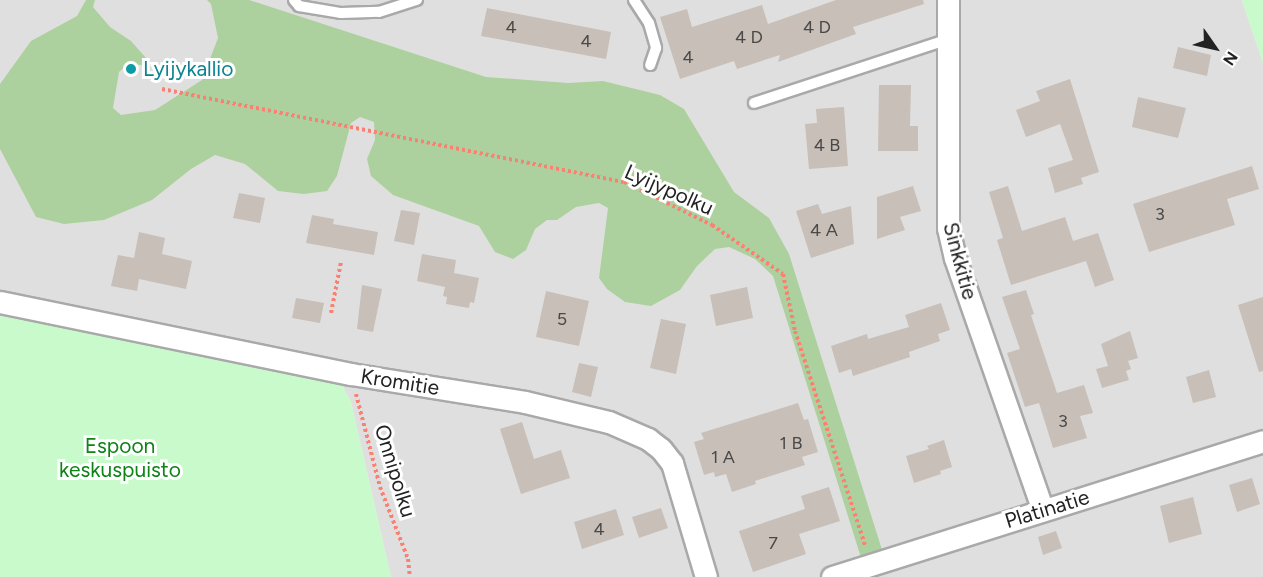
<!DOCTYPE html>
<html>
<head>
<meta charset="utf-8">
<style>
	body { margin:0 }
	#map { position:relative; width:1263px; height:577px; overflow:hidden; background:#f2efe9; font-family:Figtree,sans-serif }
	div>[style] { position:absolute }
	.residential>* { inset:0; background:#e0dfdf }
	.forest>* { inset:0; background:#add19e }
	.park>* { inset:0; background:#c8facc }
	.building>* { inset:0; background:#c7bfb8 }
	.path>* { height:4px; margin-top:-2px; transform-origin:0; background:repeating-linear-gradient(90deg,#fa8072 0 3px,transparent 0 6px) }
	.roads { filter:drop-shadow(2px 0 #a9a9a9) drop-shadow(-2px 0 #a9a9a9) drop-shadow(0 2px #a9a9a9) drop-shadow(0 -2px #a9a9a9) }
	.lane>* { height:10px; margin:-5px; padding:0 5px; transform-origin:5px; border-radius:5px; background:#fff }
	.street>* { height:21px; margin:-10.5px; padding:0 10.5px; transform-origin:10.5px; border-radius:10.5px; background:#fff }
	.dots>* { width:16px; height:16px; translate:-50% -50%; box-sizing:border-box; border:3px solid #fff; border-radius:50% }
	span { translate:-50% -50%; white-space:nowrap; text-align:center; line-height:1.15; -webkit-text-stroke:6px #fff; paint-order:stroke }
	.number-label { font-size:18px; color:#4b4948 }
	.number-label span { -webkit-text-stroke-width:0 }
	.culture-label { font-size:21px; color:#0d838f }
	.left { translate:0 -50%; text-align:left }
	.street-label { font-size:21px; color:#222 }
	.park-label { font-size:21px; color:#0c8416 }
	.north { position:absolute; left:1185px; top:18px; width:60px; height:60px; -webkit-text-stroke:4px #fff; paint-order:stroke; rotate:124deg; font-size:16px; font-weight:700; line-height:24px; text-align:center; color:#222 }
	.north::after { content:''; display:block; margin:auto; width:21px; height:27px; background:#222; clip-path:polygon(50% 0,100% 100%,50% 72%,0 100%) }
</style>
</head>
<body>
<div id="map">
	<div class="residential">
		<i style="clip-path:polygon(0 0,1242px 0,1263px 63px,1263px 577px,391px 577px,351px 402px,338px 377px,0 316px)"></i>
	</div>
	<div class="forest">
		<i style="clip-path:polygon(86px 0,95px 0,93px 7px,110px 27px,131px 41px,146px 58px,142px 65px,128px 64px,119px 72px,113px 108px,121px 115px,155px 110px,202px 80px,218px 38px,211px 4px,207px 0,249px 0,486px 77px,568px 83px,603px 81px,660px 95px,684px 109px,734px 192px,769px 218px,789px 254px,883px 553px,862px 561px,773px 276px,755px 259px,729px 247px,715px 249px,697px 266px,680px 290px,651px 306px,625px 302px,607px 289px,599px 278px,608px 208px,599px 203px,576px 207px,557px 220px,547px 220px,535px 229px,526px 250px,513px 259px,495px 252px,479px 226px,393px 195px,371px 176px,367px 159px,375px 140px,374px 122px,360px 117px,351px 123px,337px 176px,327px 191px,304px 194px,278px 191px,245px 164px,215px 155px,191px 169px,152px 200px,104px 220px,64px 224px,36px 217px,0 149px,0 84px,31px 41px,77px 16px)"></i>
	</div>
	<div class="park">
		<i style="clip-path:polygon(1242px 0,1263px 0,1263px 63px)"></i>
		<i style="clip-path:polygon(0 316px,338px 377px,351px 402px,391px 577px,0 577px)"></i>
	</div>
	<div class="building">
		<i style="clip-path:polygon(836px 0,923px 0,924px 4px,853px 27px,856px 34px,778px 62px,780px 55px,737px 69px,734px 61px,680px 79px,660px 17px,687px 9px,692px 27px,762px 5px,768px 24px)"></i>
		<i style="clip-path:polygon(487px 8px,611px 32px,606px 59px,481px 36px)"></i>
		<i style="clip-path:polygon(1178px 47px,1211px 55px,1207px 76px,1173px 68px)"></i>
		<i style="clip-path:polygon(1070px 79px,1099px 172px,1081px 178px,1083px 184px,1055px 193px,1048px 168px,1073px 160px,1060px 124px,1026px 137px,1016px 110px,1040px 101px,1036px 91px)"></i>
		<i style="clip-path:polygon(879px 85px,911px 85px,910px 126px,918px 126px,918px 151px,878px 151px)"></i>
		<i style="clip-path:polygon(1138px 97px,1186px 108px,1178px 138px,1132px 127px)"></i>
		<i style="clip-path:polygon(844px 107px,848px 166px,809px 169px,805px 124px,817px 123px,816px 109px)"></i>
		<i style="clip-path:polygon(1252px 166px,1259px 189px,1227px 199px,1235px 225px,1149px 252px,1133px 204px)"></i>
		<i style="clip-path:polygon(913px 186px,921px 211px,900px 217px,905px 230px,877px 239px,877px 197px)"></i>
		<i style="clip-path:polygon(1008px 186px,1022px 231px,1065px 217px,1073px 241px,1098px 233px,1114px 280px,1095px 287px,1086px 261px,1011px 285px,997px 240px,1003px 238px,989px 192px)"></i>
		<i style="clip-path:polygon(239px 193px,265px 198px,260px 223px,233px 218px)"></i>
		<i style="clip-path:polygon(818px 204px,822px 214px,851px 206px,854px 244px,811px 258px,796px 211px)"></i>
		<i style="clip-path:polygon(401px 210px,420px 213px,414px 245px,394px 241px)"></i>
		<i style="clip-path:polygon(312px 215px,334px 219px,333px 224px,378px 232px,374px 255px,306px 243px)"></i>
		<i style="clip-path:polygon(139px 232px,165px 238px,162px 254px,192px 261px,186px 289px,139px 279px,137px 291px,111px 286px,118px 255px,134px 258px)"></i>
		<i style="clip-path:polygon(422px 254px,456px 260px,454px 273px,479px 278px,474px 303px,470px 302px,469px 308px,446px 304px,447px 297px,443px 296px,445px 287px,417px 281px)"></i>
		<i style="clip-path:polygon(362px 285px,382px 289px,373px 332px,357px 329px)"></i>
		<i style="clip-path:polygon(747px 287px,753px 318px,716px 326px,710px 295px)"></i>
		<i style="clip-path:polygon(1026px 290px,1034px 314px,1031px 315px,1057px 393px,1084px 385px,1093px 413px,1080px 416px,1087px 438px,1053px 448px,1039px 403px,1025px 407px,1007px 353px,1020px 349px,1002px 297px)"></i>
		<i style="clip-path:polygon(546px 291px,589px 301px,579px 346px,536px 337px)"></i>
		<i style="clip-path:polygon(1263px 297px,1263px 371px,1259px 372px,1238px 305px)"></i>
		<i style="clip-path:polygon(296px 298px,324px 303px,320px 323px,292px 318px)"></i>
		<i style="clip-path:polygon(941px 303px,950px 330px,938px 334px,940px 341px,909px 352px,910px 357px,853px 376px,851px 369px,839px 373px,831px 346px,867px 334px,868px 339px,909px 327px,905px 315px)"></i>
		<i style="clip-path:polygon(661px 319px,686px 324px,676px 374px,650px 368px)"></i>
		<i style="clip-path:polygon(1130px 331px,1138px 358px,1128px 361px,1131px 369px,1126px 371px,1129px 380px,1102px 388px,1096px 369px,1108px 366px,1101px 344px)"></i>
		<i style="clip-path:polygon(579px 363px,598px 367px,591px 397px,572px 392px)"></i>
		<i style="clip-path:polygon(1209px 370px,1216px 397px,1193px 403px,1186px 377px)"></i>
		<i style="clip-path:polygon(798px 403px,804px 420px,808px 419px,818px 452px,802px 457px,805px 465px,755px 481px,756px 484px,732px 492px,726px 474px,715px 477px,714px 472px,704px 475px,694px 442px,704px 439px,701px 433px)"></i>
		<i style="clip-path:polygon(522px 422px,534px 459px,561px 450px,570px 478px,521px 494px,500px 429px)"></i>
		<i style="clip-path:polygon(944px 440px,952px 467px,940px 471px,941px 474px,914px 483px,906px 456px,929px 449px,927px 446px)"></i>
		<i style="clip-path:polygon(1252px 478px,1260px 504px,1237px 512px,1229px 485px)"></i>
		<i style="clip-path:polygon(829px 487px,840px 521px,799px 534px,806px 554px,753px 572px,739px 531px,805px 509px,801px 496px)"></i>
		<i style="clip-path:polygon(1193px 497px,1202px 534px,1169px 543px,1160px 506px)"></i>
		<i style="clip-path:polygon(661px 508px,668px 528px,639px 538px,632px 517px)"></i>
		<i style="clip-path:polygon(616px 509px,624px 535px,582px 549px,574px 522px)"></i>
		<i style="clip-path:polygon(1056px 531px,1062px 548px,1043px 555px,1038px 537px)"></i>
	</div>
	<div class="path">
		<i style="left:162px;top:89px;width:471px;rotate:11.4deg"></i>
		<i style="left:624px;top:182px;width:98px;rotate:26deg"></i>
		<i style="left:712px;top:225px;width:86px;rotate:34.6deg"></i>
		<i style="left:783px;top:274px;width:58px;rotate:78.1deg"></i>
		<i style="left:795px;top:331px;width:225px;rotate:71.9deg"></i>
		<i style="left:331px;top:313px;width:52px;rotate:-78.9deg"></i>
		<i style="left:356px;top:394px;width:96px;rotate:75.5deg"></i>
		<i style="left:380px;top:487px;width:77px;rotate:68.7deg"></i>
		<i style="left:408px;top:559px;width:18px;rotate:84deg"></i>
	</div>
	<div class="roads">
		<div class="lane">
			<i style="left:294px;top:0;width:8px;rotate:50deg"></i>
			<i style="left:299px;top:6px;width:43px;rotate:9.5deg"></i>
			<i style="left:341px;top:13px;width:38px;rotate:-2deg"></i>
			<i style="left:379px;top:12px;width:40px;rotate:-18deg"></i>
			<i style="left:634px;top:0;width:27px;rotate:57deg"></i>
			<i style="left:649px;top:23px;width:26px;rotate:74deg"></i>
			<i style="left:656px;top:48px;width:18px;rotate:109deg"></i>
			<i style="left:754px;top:103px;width:205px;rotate:-18.2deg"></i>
		</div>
		<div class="street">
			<i style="left:948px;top:0;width:228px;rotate:90deg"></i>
			<i style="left:948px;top:228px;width:31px;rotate:77deg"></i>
			<i style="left:955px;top:258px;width:267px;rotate:70.8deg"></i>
			<i style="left:0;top:302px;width:358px;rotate:11.6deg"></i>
			<i style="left:351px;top:374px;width:176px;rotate:9.1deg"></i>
			<i style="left:525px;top:402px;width:86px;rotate:13.4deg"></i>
			<i style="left:609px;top:422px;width:43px;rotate:23.6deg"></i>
			<i style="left:648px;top:439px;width:16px;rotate:38deg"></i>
			<i style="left:661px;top:449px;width:18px;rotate:52deg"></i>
			<i style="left:672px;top:463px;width:119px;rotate:73.4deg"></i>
			<i style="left:832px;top:577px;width:452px;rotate:-17.5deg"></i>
		</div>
	</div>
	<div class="dots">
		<i style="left:131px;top:69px;background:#0f9aa8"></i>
	</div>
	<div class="number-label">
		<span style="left:511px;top:27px">4</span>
		<span style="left:817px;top:27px">4 D</span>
		<span style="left:749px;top:37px">4 D</span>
		<span style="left:586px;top:41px">4</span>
		<span style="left:688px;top:57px">4</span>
		<span style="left:827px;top:145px">4 B</span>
		<span style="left:1160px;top:214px">3</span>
		<span style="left:824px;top:230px">4 A</span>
		<span style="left:562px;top:319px">5</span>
		<span style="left:1063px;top:421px">3</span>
		<span style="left:791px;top:443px">1 B</span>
		<span style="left:723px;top:457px">1 A</span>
		<span style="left:599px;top:529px">4</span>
		<span style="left:773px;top:543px">7</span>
	</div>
	<div class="culture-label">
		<span class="left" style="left:143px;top:69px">Lyijykallio</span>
	</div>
	<div class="street-label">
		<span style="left:669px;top:190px;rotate:24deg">Lyijypolku</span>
		<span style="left:960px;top:261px;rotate:75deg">Sinkkitie</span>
		<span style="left:400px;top:382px;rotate:9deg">Kromitie</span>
		<span style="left:395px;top:471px;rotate:73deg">Onnipolku</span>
		<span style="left:1047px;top:509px;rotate:-17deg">Platinatie</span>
	</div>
	<div class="park-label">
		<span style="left:120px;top:458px">Espoon<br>keskuspuisto</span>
	</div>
	<div class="north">N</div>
</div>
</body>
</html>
